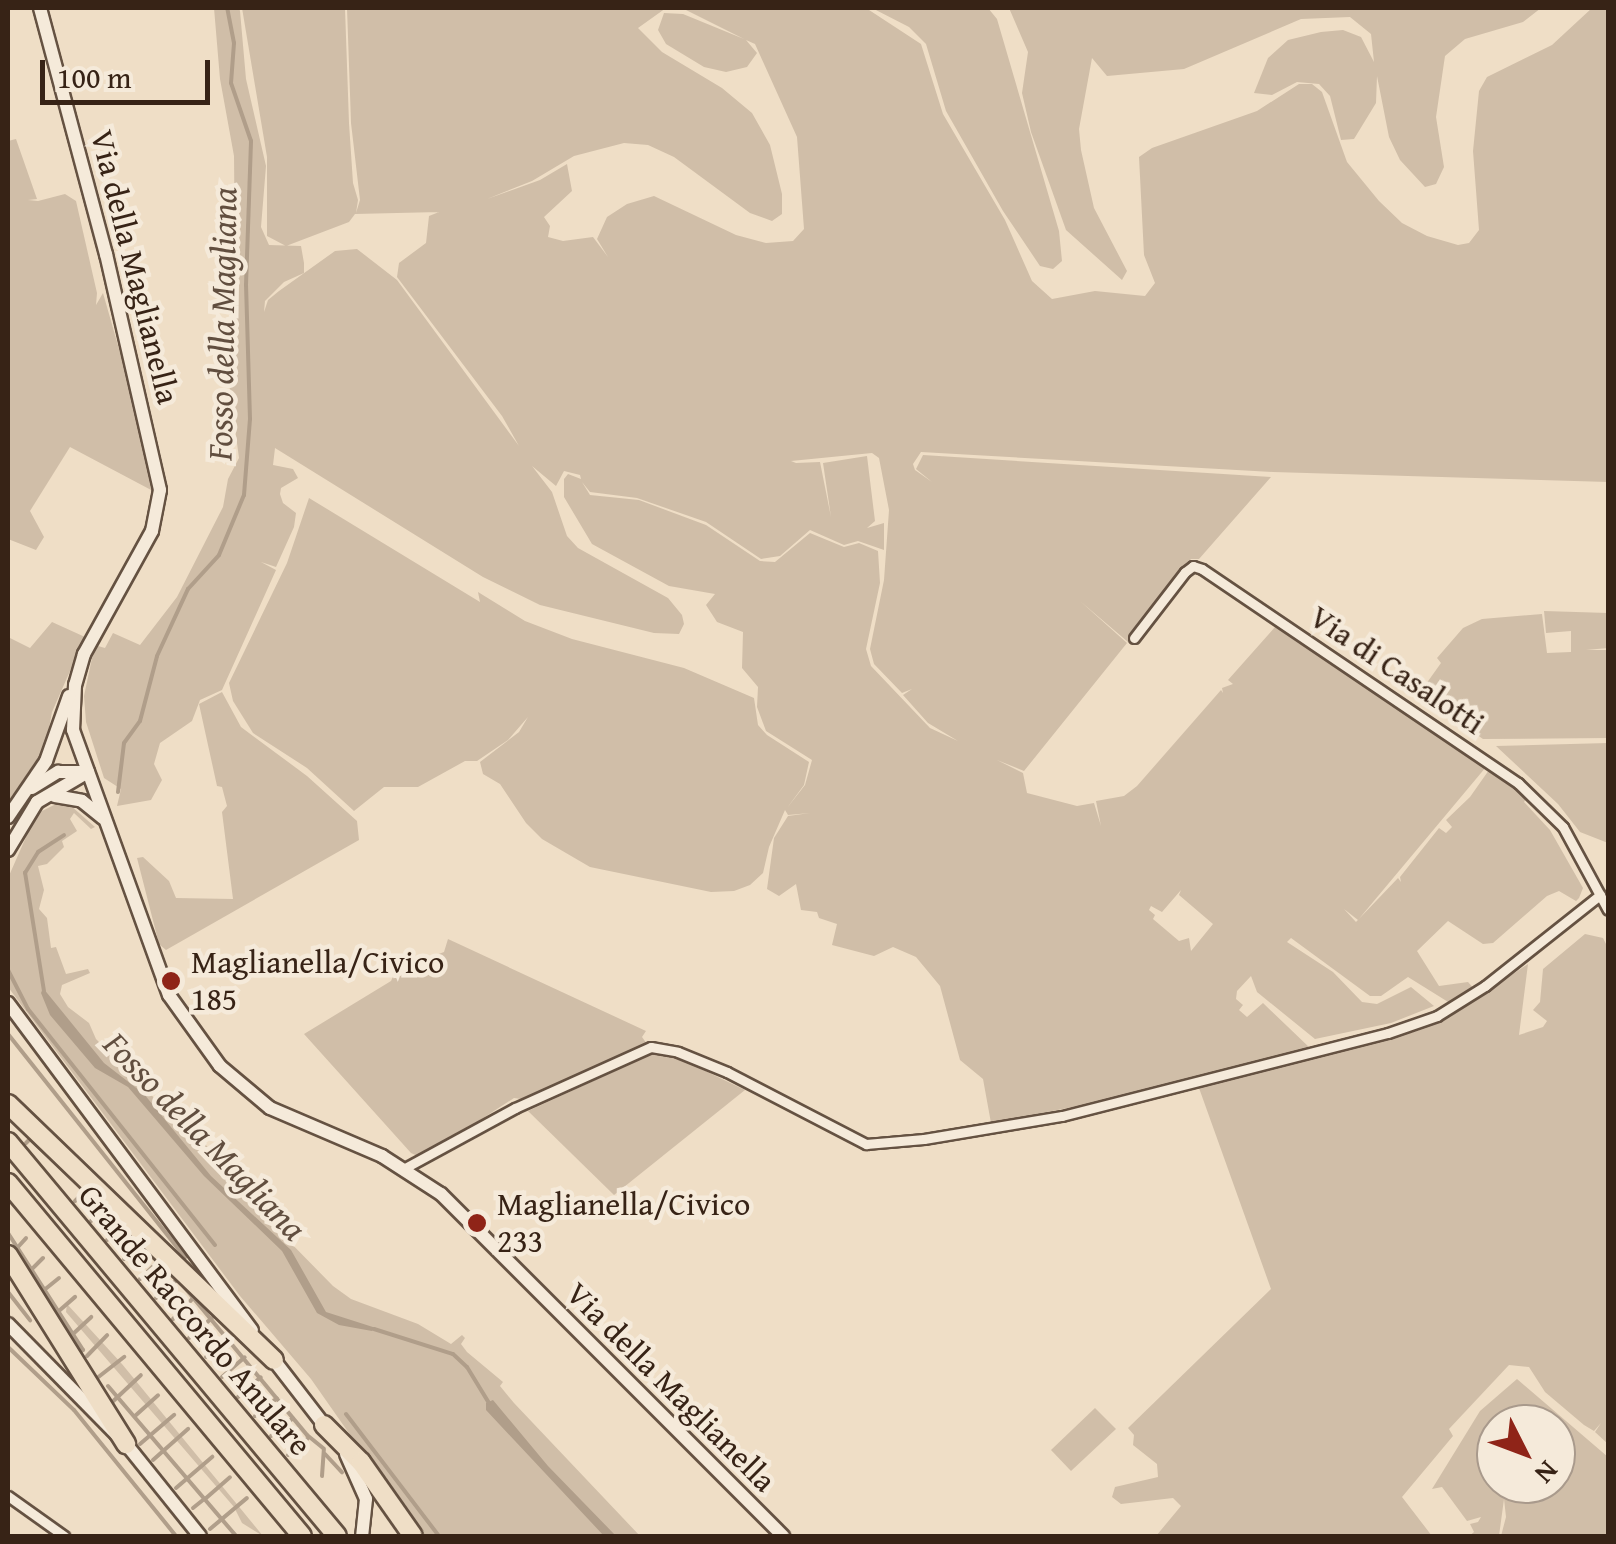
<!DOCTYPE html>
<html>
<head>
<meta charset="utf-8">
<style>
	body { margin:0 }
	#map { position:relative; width:1616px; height:1544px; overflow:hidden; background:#efdec6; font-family:"Gentium Book Plus",serif }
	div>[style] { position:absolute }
	.green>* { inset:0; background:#d0bea8 }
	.water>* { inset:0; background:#b09e8a }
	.stream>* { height:4px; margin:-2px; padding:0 2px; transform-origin:2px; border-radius:2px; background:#b09e8a }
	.roads { filter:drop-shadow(2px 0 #655242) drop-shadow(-2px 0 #655242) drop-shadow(0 2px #655242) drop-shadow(0 -2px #655242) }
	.street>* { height:9px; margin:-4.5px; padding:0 4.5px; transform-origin:4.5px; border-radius:4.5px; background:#f5eada }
	.secondary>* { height:12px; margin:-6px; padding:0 6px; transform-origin:6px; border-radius:6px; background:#f5eada }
	.highway>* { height:18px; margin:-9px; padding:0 9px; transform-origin:9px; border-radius:9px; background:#efdec6 }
	.dots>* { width:28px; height:28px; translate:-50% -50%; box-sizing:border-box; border:5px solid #f5eada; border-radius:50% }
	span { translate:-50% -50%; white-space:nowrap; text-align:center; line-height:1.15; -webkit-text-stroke:9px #f5eada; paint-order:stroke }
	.street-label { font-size:32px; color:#372316 }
	.poi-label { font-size:32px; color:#372316 }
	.left { translate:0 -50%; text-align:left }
	.water-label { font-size:35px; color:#614e3f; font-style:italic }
	.frame { position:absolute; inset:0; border:10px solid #372316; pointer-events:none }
	.north { position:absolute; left:1476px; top:1404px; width:100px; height:100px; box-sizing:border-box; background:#f5eada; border:2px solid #a99a8c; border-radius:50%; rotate:132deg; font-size:28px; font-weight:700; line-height:40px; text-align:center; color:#372316 }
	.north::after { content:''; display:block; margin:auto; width:35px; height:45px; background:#8f2418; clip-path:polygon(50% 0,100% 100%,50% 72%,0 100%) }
	.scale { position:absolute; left:40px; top:60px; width:170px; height:45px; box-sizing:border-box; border:5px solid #372316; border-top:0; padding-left:12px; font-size:30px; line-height:35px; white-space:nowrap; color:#372316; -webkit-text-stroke:8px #f5eada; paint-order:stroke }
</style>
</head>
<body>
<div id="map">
	<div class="green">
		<i style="clip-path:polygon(evenodd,214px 8px,239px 8px,240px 11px,246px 79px,266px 166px,261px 227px,269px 245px,301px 246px,304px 263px,304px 273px,284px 282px,265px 301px,264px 312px,268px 300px,279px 291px,335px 251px,357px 249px,397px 280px,519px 446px,502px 416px,397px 277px,399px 263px,426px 243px,429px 216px,439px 212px,355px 214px,349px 222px,286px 246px,267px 236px,267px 157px,242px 8px,345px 8px,349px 123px,353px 183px,358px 200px,356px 213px,360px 200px,351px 123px,347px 8px,666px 8px,638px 28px,662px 52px,722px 88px,752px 113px,770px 145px,782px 194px,782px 214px,772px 221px,750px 213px,674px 157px,648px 145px,624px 143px,574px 156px,532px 181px,487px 199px,540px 180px,567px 164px,572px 191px,544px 217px,550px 226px,548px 237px,563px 241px,593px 237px,608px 257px,597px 239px,607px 217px,627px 204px,654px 196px,736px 235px,766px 243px,793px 241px,804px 229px,797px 137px,755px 44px,746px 40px,757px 53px,747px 67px,726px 72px,704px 67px,666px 44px,658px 30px,664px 13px,683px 14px,744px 39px,682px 8px,866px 8px,921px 44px,943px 114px,1005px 220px,1032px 281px,1052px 299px,1095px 291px,1145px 296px,1155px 283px,1144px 255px,1139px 157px,1152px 148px,1257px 111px,1299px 84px,1312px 84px,1322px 92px,1347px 162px,1379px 201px,1402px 223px,1427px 236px,1458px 245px,1469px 243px,1479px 230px,1473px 151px,1479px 91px,1487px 77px,1552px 45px,1592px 8px,1608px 8px,1608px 482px,1273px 472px,921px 452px,913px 464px,915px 470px,932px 482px,916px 469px,923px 455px,1271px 477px,1199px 559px,1191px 559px,1129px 634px,1128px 642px,1080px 601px,1127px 643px,1024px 771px,997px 760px,1023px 773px,1027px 793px,1077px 806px,1094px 803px,1101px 826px,1096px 801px,1124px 796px,1137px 786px,1221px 690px,1223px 693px,1222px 688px,1233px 684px,1228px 680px,1275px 627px,1486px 767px,1358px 920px,1344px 909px,1356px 922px,1398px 878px,1401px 882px,1400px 877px,1439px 828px,1446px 833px,1452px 827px,1446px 820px,1470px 797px,1489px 770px,1527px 798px,1524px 802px,1550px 830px,1583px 888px,1579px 898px,1576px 901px,1559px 891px,1547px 896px,1493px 943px,1483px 944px,1448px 921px,1417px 951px,1439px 986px,1468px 982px,1476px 991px,1453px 1005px,1408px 977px,1381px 996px,1370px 996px,1291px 938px,1287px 942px,1333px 972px,1362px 1002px,1377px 1004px,1411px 987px,1434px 1006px,1391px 1023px,1315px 1039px,1257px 992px,1251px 976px,1237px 991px,1236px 999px,1243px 1005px,1239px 1010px,1247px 1017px,1263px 1003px,1311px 1049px,1114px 1099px,991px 1123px,983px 1079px,960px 1060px,940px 986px,916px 957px,893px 947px,874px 956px,832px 945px,837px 924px,819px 918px,817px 912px,801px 910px,796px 884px,779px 896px,767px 889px,774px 838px,788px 816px,810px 813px,788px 815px,785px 810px,769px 847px,763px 873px,750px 885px,734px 891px,711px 892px,590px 867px,542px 839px,526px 823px,500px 784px,483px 774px,480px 762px,519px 732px,528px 717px,508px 740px,477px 761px,465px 761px,418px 787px,384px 787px,354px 811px,307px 768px,253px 733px,233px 701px,229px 683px,287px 563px,309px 498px,480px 602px,478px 592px,525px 621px,572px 639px,684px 668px,754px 698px,758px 725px,767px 735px,809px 762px,804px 785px,787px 808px,805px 785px,812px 760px,766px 731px,757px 707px,758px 687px,742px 668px,743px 632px,717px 622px,706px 605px,715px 594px,669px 586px,592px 544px,564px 497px,564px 479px,568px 474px,581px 479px,580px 475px,564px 471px,556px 486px,532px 466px,552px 492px,567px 536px,578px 548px,668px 598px,682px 615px,684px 624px,679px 634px,654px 633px,540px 605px,483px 577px,275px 448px,273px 465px,293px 469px,298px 478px,281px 488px,280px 494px,283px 503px,296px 513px,294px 527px,276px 567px,261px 562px,276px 570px,222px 690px,200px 700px,192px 721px,160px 743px,154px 764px,162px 780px,151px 800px,117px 806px,121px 789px,104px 778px,86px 722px,84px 696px,92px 658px,98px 646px,105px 648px,113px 633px,140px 645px,177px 597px,223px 507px,228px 479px,239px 458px,227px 368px,236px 365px,234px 156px,220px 79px,214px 8px,872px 453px,879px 458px,889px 510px,884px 580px,870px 649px,874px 664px,902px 693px,912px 689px,903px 695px,928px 723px,958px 741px,930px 728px,871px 666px,866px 649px,880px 583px,878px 551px,859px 543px,844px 547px,810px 533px,775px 562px,760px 561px,706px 525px,639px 500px,590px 495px,582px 482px,590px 492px,637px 498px,706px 522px,761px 559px,780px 556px,810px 530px,844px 545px,858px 541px,884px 550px,884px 523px,867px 528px,875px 521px,867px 456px,823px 463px,831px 517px,820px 462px,796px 463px,791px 461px,872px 453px,214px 8px,1181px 890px,1179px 895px,1213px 924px,1191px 951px,1189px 938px,1179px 941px,1153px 919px,1155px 915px,1149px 910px,1151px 906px,1162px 912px,1181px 890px)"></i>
		<i style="clip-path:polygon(872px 8px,988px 8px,997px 19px,1059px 231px,1062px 261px,1053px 269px,1040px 266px,1003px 211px,946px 111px,926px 44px,909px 27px)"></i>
		<i style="clip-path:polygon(1009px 8px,1541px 8px,1523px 22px,1465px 39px,1445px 56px,1436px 117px,1444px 167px,1436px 184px,1425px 187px,1400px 160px,1389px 137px,1377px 76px,1376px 103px,1354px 139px,1341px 140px,1330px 96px,1319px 84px,1297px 82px,1272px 95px,1254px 93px,1268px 58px,1288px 40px,1321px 32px,1343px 30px,1361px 37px,1374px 62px,1371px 34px,1350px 17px,1301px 19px,1184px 69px,1107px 76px,1092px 58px,1079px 129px,1081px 150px,1094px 208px,1127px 271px,1122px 280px,1066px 230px,1031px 132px,1022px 93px,1028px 52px)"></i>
		<i style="clip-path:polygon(16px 139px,37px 199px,28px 200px,38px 201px,65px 194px,76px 201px,97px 293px,96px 305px,103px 293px,145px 440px,153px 491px,70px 447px,30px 511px,44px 537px,36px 550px,8px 539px,8px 141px)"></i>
		<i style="clip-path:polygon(1544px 611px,1608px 613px,1608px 648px,1586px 650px,1608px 650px,1608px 738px,1483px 739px,1423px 698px,1421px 691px,1441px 663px,1437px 658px,1463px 628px,1482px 619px,1542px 614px,1547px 653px,1571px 652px,1571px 631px,1546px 633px)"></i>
		<i style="clip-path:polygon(52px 622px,85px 637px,52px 712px,44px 755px,8px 805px,8px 637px,30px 648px)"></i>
		<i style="clip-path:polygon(222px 692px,241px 727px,307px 776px,357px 821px,359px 840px,166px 950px,159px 944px,137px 858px,143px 857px,169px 881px,176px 898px,233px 899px,222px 812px,227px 806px,222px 787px,217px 786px,199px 704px)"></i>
		<i style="clip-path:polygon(1608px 743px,1608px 843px,1580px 832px,1558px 804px,1496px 746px)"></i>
		<i style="clip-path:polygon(58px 803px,70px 805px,95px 827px,91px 829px,74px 813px,70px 819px,77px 831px,62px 841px,64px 847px,47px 864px,38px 866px,44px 890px,39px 909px,47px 918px,51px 948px,56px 947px,66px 974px,88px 969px,90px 973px,62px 985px,60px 994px,68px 1007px,89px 1023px,96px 1039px,167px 1111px,194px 1132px,234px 1176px,230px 1181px,333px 1286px,351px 1299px,418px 1324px,451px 1344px,462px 1335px,465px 1338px,461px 1344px,467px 1352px,503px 1382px,500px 1386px,514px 1403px,640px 1536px,421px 1536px,311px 1379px,240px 1296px,8px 987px,8px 878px,30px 828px,42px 811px)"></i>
		<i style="clip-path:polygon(1585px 934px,1603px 938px,1608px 948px,1608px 1444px,1595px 1432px,1601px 1423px,1594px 1431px,1584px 1425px,1545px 1392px,1529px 1367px,1509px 1365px,1449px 1429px,1453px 1436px,1402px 1497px,1432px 1536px,1156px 1536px,1181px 1506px,1173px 1498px,1121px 1504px,1112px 1497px,1115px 1487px,1158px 1477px,1157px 1464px,1133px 1445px,1134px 1435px,1128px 1428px,1271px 1289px,1199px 1088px,1417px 1031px,1449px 1017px,1528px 964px,1519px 1035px,1543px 1027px,1547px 1021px,1533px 1010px,1540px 1002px,1543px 969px)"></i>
		<i style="clip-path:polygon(448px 939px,646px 1031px,642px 1037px,647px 1044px,528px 1100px,514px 1098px,422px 1158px,411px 1153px,304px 1034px,391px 981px,396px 970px,444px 952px)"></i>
		<i style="clip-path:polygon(652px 1054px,672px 1055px,745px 1090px,614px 1195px,528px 1111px)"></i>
		<i style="clip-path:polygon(67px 1304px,122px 1364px,263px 1536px,242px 1523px,234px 1507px,66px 1312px)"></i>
		<i style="clip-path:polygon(evenodd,1517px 1379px,1608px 1457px,1608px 1536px,1501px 1536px,1506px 1517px,1504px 1499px,1499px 1536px,1469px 1536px,1474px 1532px,1470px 1524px,1478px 1522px,1481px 1517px,1467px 1521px,1442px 1487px,1432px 1489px,1480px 1411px,1517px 1379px,1556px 1424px,1556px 1484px,1496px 1484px,1496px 1424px,1556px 1424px)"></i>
		<i style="clip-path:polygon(1095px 1408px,1116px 1429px,1071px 1471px,1051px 1450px)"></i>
	</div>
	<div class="water">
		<i style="clip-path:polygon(43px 988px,104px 1063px,144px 1094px,211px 1176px,291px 1250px,326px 1312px,376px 1328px,372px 1331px,339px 1325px,317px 1313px,282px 1251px,204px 1176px,128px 1087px,95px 1068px,50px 1015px,41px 993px)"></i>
		<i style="clip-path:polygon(493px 1400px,548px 1466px,616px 1536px,604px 1536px,486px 1410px,486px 1403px)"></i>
	</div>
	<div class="stream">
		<i style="left:118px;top:792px;width:49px;rotate:-83deg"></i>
		<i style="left:124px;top:743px;width:27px;rotate:-54deg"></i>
		<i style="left:140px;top:721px;width:67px;rotate:-75.3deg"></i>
		<i style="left:157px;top:656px;width:74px;rotate:-65.2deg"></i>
		<i style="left:188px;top:589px;width:46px;rotate:-47.6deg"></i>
		<i style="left:219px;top:555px;width:65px;rotate:-67.4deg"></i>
		<i style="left:244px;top:495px;width:76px;rotate:-85.5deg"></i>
		<i style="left:250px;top:419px;width:134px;rotate:-91.7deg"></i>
		<i style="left:246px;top:285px;width:144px;rotate:-88deg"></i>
		<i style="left:251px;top:141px;width:61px;rotate:-109deg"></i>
		<i style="left:231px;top:83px;width:40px;rotate:-85.7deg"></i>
		<i style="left:234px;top:43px;width:36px;rotate:-101deg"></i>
		<i style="left:8px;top:970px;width:44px;rotate:62.9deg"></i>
		<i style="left:28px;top:1009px;width:301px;rotate:51.6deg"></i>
		<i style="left:44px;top:991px;width:120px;rotate:-99.1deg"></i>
		<i style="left:25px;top:873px;width:25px;rotate:-58deg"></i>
		<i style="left:38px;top:852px;width:31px;rotate:-33deg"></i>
		<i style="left:8px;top:1034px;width:285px;rotate:51.6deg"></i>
		<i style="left:26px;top:1143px;width:6px;rotate:-45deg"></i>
		<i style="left:30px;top:1139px;width:94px;rotate:42.8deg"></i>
		<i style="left:75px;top:1201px;width:14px;rotate:-45deg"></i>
		<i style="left:91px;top:1221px;width:18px;rotate:-43deg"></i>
		<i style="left:8px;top:1233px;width:139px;rotate:57.3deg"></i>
		<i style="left:83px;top:1350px;width:5px;rotate:143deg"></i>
		<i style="left:107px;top:1240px;width:21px;rotate:-41deg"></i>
		<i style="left:18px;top:1247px;width:12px;rotate:-48deg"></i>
		<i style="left:124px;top:1259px;width:24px;rotate:-45deg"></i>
		<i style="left:26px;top:1275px;width:24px;rotate:-45deg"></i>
		<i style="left:140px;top:1279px;width:28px;rotate:-44deg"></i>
		<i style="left:180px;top:1282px;width:199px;rotate:50.3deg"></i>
		<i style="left:307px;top:1435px;width:21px;rotate:39deg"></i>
		<i style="left:8px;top:1292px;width:36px;rotate:52deg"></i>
		<i style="left:38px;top:1295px;width:27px;rotate:-39deg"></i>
		<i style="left:156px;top:1298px;width:29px;rotate:-41deg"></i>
		<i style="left:60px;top:1310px;width:20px;rotate:-41deg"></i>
		<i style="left:173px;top:1319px;width:30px;rotate:-46deg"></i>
		<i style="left:374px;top:1329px;width:83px;rotate:17.6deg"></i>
		<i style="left:453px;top:1354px;width:19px;rotate:43deg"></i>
		<i style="left:467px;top:1367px;width:42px;rotate:58.6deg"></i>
		<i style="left:73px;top:1334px;width:25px;rotate:-43deg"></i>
		<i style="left:189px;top:1338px;width:30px;rotate:-41deg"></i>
		<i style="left:8px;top:1347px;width:91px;rotate:43.7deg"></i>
		<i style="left:74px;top:1410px;width:162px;rotate:51deg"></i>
		<i style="left:87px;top:1356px;width:29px;rotate:-46deg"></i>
		<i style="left:206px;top:1357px;width:30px;rotate:-42deg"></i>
		<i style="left:222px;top:1377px;width:30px;rotate:-41deg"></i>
		<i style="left:92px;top:1382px;width:41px;rotate:-38deg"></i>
		<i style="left:108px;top:1386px;width:197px;rotate:49.5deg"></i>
		<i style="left:238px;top:1397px;width:30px;rotate:-41deg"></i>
		<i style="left:108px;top:1406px;width:45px;rotate:-43.2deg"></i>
		<i style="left:346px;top:1414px;width:153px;rotate:52.7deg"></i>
		<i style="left:135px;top:1416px;width:31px;rotate:-42deg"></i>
		<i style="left:255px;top:1416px;width:28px;rotate:-39deg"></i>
		<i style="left:271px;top:1436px;width:28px;rotate:-39deg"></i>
		<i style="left:140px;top:1444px;width:45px;rotate:-40.5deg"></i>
		<i style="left:325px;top:1454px;width:25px;rotate:47deg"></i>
		<i style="left:288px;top:1455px;width:25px;rotate:-40deg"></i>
		<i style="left:153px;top:1460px;width:47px;rotate:-41.5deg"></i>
		<i style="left:322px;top:1476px;width:27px;rotate:-86deg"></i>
		<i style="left:176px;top:1488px;width:48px;rotate:-40.7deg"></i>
		<i style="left:205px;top:1499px;width:33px;rotate:-41deg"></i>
		<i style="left:193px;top:1508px;width:14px;rotate:-39deg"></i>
		<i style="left:210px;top:1529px;width:48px;rotate:-40deg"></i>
	</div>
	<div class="roads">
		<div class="street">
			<i style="left:1134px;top:638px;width:83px;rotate:-52.3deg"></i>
			<i style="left:1185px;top:572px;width:10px;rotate:-37deg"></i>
			<i style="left:1193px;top:566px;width:9px;rotate:18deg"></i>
			<i style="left:1202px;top:569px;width:382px;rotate:34.1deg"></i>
			<i style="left:1518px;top:783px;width:63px;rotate:44.4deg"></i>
			<i style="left:1563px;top:827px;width:94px;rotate:61.5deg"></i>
			<i style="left:405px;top:1168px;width:125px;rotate:-28.6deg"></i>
			<i style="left:515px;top:1108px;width:149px;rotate:-24.2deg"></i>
			<i style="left:651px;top:1047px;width:27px;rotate:10deg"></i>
			<i style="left:678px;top:1052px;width:53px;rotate:22.2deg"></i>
			<i style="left:727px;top:1072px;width:157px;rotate:27.4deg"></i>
			<i style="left:866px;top:1144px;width:58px;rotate:-4.9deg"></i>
			<i style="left:924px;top:1139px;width:140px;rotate:-9.5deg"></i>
			<i style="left:1062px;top:1116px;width:336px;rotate:-14.3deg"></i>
			<i style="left:1388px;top:1033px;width:52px;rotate:-19.1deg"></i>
			<i style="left:1437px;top:1016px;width:57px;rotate:-32deg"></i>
			<i style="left:1485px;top:986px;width:147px;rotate:-38.4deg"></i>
			<i style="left:8px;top:1496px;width:69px;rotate:35.5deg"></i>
		</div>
		<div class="secondary">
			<i style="left:40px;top:8px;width:255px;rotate:75deg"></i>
			<i style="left:106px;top:254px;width:242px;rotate:77.1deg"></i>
			<i style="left:160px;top:490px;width:42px;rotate:101deg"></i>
			<i style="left:152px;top:531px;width:141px;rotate:118.9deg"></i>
			<i style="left:84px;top:654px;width:32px;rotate:106deg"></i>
			<i style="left:75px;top:685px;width:45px;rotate:92.5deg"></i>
			<i style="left:73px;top:730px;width:282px;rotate:70.1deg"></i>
			<i style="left:169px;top:995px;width:87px;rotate:54.3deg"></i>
			<i style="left:220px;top:1066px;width:65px;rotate:40deg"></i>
			<i style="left:270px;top:1108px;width:122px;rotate:23.2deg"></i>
			<i style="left:382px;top:1156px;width:70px;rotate:32.8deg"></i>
			<i style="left:441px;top:1194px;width:484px;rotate:45deg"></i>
			<i style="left:32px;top:788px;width:31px;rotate:-32deg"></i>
			<i style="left:58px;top:772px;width:30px"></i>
			<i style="left:55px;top:796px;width:27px;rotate:10deg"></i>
			<i style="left:82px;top:801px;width:27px;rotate:39deg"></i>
			<i style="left:8px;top:817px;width:68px;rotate:-55.8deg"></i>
			<i style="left:46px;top:761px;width:69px;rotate:-70.5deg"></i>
			<i style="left:8px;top:850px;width:56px;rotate:-58.9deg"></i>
			<i style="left:37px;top:802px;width:59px;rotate:-30.5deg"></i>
			<i style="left:8px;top:1003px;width:408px;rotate:53.3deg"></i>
			<i style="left:8px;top:1324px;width:168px;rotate:45.5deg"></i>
			<i style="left:126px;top:1444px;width:118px;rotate:51.2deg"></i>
			<i style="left:270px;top:1355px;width:95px;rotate:52.3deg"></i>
			<i style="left:346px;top:1454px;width:49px;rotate:66deg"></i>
			<i style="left:366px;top:1499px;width:37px;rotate:96deg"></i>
		</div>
		<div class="highway">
			<i style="left:8px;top:1104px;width:369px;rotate:43.9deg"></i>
			<i style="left:8px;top:1142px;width:513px;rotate:50.14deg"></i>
			<i style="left:8px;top:1183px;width:459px;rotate:50.2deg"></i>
			<i style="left:8px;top:1255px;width:223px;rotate:58deg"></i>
			<i style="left:324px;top:1425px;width:52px;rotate:45deg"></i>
			<i style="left:361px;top:1462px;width:90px;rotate:54.9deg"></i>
		</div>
	</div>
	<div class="dots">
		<i style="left:171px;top:981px;background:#8f2418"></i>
		<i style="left:477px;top:1223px;background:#8f2418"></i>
	</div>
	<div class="street-label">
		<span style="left:135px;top:267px;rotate:76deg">Via della Maglianella</span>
		<span style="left:1397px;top:670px;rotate:34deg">Via di Casalotti</span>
		<span style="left:195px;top:1320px;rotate:50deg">Grande Raccordo Anulare</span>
		<span style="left:671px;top:1387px;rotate:45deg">Via della Maglianella</span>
	</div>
	<div class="poi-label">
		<span class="left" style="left:191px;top:981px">Maglianella/Civico<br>185</span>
		<span class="left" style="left:497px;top:1223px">Maglianella/Civico<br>233</span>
	</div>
	<div class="water-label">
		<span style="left:222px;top:324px;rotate:-89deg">Fosso della Magliana</span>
		<span style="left:205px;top:1136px;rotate:46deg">Fosso della Magliana</span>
	</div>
	<div class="frame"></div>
	<div class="north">N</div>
	<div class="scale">100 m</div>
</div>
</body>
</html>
